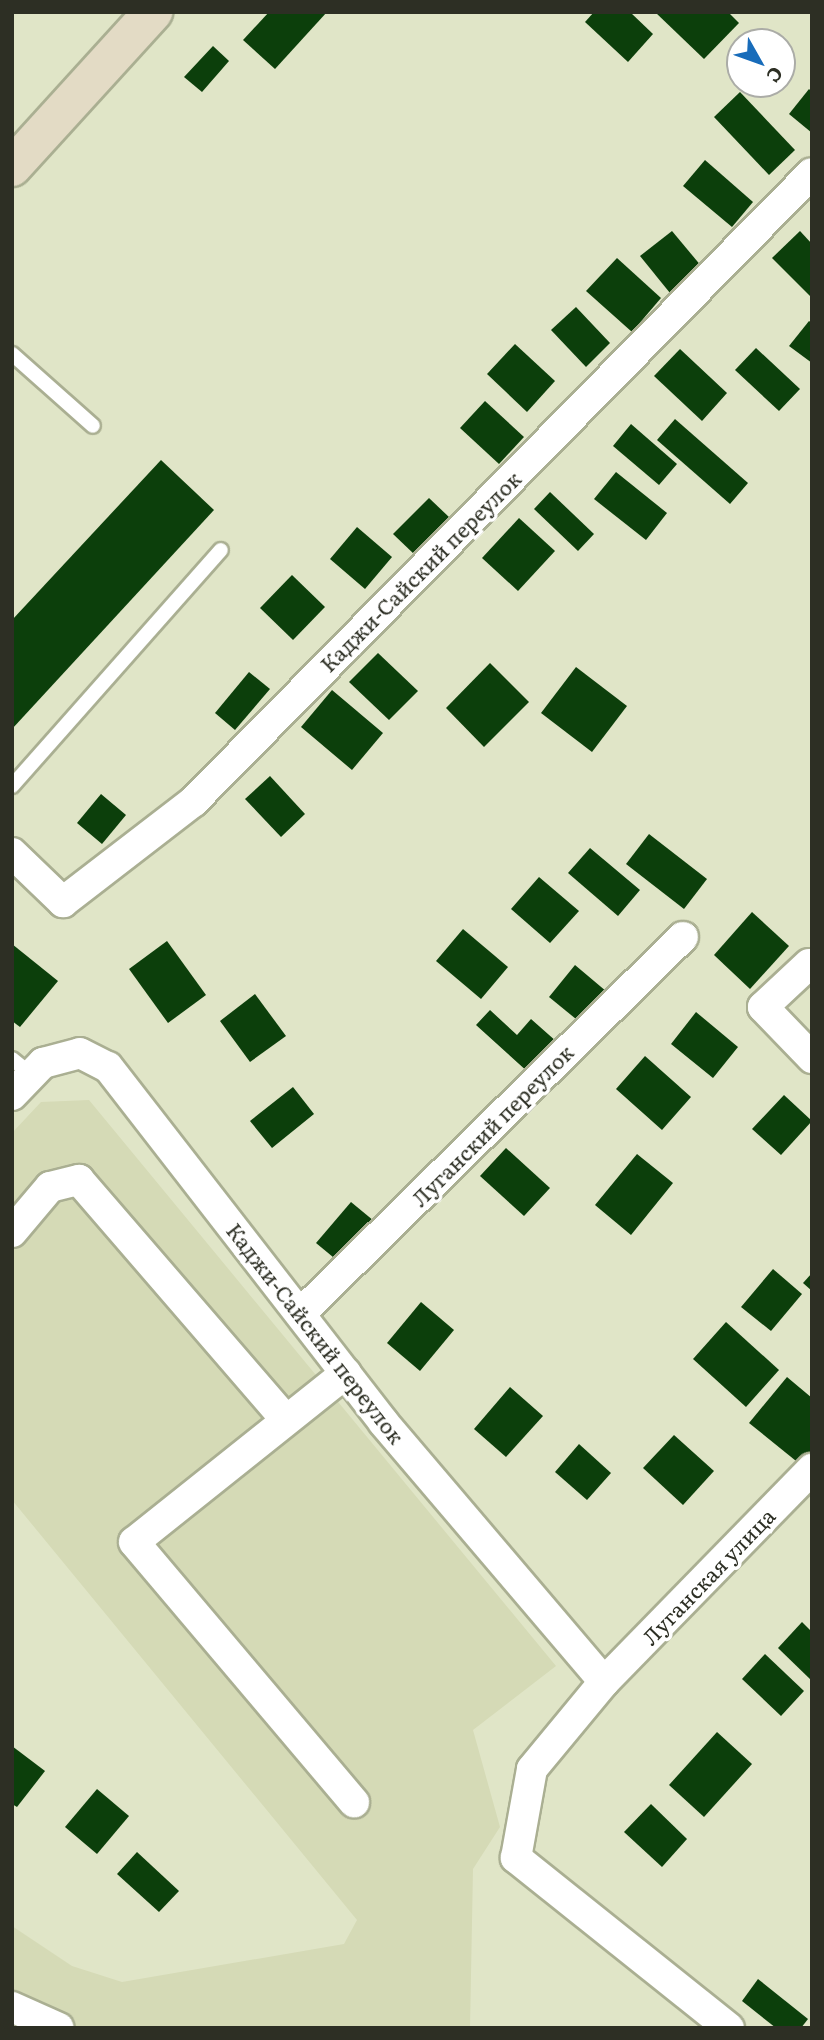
<!DOCTYPE html>
<html>
<head>
<meta charset="utf-8">
<style>
	body { margin:0 }
	#map { position:relative; width:824px; height:2040px; overflow:hidden; background:#e0e5c7; font-family:Literata,serif }
	div>[style] { position:absolute }
	.built>* { inset:0; background:#d5dab6 }
	.building>* { inset:0; background:#0c3f0b }
	.roads { filter:drop-shadow(2px 0 #aaaf92) drop-shadow(-2px 0 #aaaf92) drop-shadow(0 2px #aaaf92) drop-shadow(0 -2px #aaaf92) }
	.service>* { height:14px; margin:-7px; padding:0 7px; transform-origin:7px; border-radius:7px; background:#fff }
	.minor>* { height:30px; margin:-15px; padding:0 15px; transform-origin:15px; border-radius:15px; background:#fff }
	.secondary>* { height:38px; margin:-19px; padding:0 19px; transform-origin:19px; border-radius:19px; background:#e3dbc5 }
	span { translate:-50% -50%; white-space:nowrap; text-align:center; line-height:1.15; -webkit-text-stroke:7px #fff; paint-order:stroke }
	.street-label { font-size:21px; color:#2d2f24 }
	.frame { position:absolute; inset:0; border:14px solid #2d2f24; pointer-events:none }
	.north { position:absolute; left:726px; top:28px; width:70px; height:70px; box-sizing:border-box; background:#fff; border:2px solid #abaca7; border-radius:50%; rotate:130deg; font-size:19px; font-weight:700; line-height:28px; text-align:center; color:#2d2f24 }
	.north::after { content:''; display:block; margin:auto; width:24px; height:32px; background:#186cba; clip-path:polygon(50% 0,100% 100%,50% 72%,0 100%) }
</style>
</head>
<body>
<div id="map">
	<div class="built">
		<i style="clip-path:polygon(89px 1100px,556px 1666px,473px 1730px,500px 1827px,473px 1869px,470px 2028px,12px 2028px,12px 1926px,72px 1966px,122px 1982px,344px 1944px,357px 1920px,12px 1500px,12px 1133px,41px 1102px)"></i>
	</div>
	<div class="building">
		<i style="clip-path:polygon(269px 12px,327px 12px,275px 69px,243px 40px)"></i>
		<i style="clip-path:polygon(594px 12px,630px 12px,653px 34px,628px 62px,585px 22px)"></i>
		<i style="clip-path:polygon(655px 12px,728px 12px,739px 23px,704px 59px)"></i>
		<i style="clip-path:polygon(213px 46px,229px 61px,202px 92px,184px 77px)"></i>
		<i style="clip-path:polygon(809px 89px,812px 92px,812px 133px,789px 114px)"></i>
		<i style="clip-path:polygon(740px 92px,795px 150px,769px 175px,714px 117px)"></i>
		<i style="clip-path:polygon(705px 160px,753px 202px,732px 227px,683px 186px)"></i>
		<i style="clip-path:polygon(672px 231px,702px 267px,670px 293px,640px 256px)"></i>
		<i style="clip-path:polygon(800px 231px,812px 244px,810px 296px,772px 258px)"></i>
		<i style="clip-path:polygon(617px 258px,661px 298px,632px 332px,586px 291px)"></i>
		<i style="clip-path:polygon(576px 307px,610px 343px,586px 367px,551px 330px)"></i>
		<i style="clip-path:polygon(809px 321px,812px 323px,812px 363px,789px 346px)"></i>
		<i style="clip-path:polygon(515px 344px,555px 381px,527px 412px,487px 374px)"></i>
		<i style="clip-path:polygon(756px 348px,800px 389px,779px 411px,735px 370px)"></i>
		<i style="clip-path:polygon(680px 349px,727px 393px,702px 421px,654px 376px)"></i>
		<i style="clip-path:polygon(485px 401px,524px 437px,499px 464px,460px 428px)"></i>
		<i style="clip-path:polygon(675px 419px,748px 483px,730px 504px,657px 440px)"></i>
		<i style="clip-path:polygon(631px 424px,677px 464px,659px 485px,613px 446px)"></i>
		<i style="clip-path:polygon(161px 460px,214px 510px,12px 729px,12px 620px)"></i>
		<i style="clip-path:polygon(616px 472px,667px 513px,646px 540px,594px 499px)"></i>
		<i style="clip-path:polygon(550px 492px,594px 534px,578px 551px,534px 509px)"></i>
		<i style="clip-path:polygon(429px 498px,450px 518px,415px 555px,393px 534px)"></i>
		<i style="clip-path:polygon(519px 518px,555px 551px,518px 591px,482px 558px)"></i>
		<i style="clip-path:polygon(357px 527px,392px 557px,365px 589px,330px 559px)"></i>
		<i style="clip-path:polygon(292px 575px,325px 607px,293px 640px,260px 608px)"></i>
		<i style="clip-path:polygon(378px 653px,418px 691px,389px 720px,349px 682px)"></i>
		<i style="clip-path:polygon(490px 663px,529px 702px,484px 747px,446px 708px)"></i>
		<i style="clip-path:polygon(576px 667px,627px 706px,592px 752px,541px 713px)"></i>
		<i style="clip-path:polygon(249px 672px,270px 689px,235px 730px,215px 713px)"></i>
		<i style="clip-path:polygon(332px 690px,383px 733px,352px 770px,301px 727px)"></i>
		<i style="clip-path:polygon(270px 776px,305px 814px,281px 837px,245px 799px)"></i>
		<i style="clip-path:polygon(101px 794px,126px 815px,102px 844px,77px 823px)"></i>
		<i style="clip-path:polygon(649px 834px,707px 879px,684px 909px,626px 864px)"></i>
		<i style="clip-path:polygon(590px 848px,640px 890px,618px 916px,568px 873px)"></i>
		<i style="clip-path:polygon(539px 877px,579px 911px,550px 943px,511px 909px)"></i>
		<i style="clip-path:polygon(752px 912px,789px 946px,750px 989px,714px 955px)"></i>
		<i style="clip-path:polygon(463px 929px,508px 967px,481px 999px,436px 961px)"></i>
		<i style="clip-path:polygon(167px 941px,206px 995px,168px 1023px,129px 969px)"></i>
		<i style="clip-path:polygon(12px 944px,58px 981px,20px 1027px,12px 1021px)"></i>
		<i style="clip-path:polygon(575px 965px,613px 997px,587px 1028px,549px 997px)"></i>
		<i style="clip-path:polygon(255px 994px,286px 1036px,250px 1062px,220px 1021px)"></i>
		<i style="clip-path:polygon(490px 1010px,517px 1035px,531px 1019px,557px 1042px,529px 1073px,476px 1025px)"></i>
		<i style="clip-path:polygon(696px 1012px,738px 1047px,713px 1078px,671px 1044px)"></i>
		<i style="clip-path:polygon(645px 1056px,691px 1097px,662px 1130px,616px 1089px)"></i>
		<i style="clip-path:polygon(293px 1087px,314px 1114px,272px 1148px,250px 1121px)"></i>
		<i style="clip-path:polygon(784px 1095px,812px 1121px,781px 1155px,752px 1129px)"></i>
		<i style="clip-path:polygon(506px 1148px,550px 1188px,524px 1216px,480px 1176px)"></i>
		<i style="clip-path:polygon(637px 1154px,673px 1183px,631px 1235px,595px 1205px)"></i>
		<i style="clip-path:polygon(351px 1202px,374px 1221px,339px 1262px,316px 1243px)"></i>
		<i style="clip-path:polygon(773px 1269px,802px 1294px,771px 1331px,741px 1307px)"></i>
		<i style="clip-path:polygon(812px 1273px,812px 1291px,803px 1283px)"></i>
		<i style="clip-path:polygon(421px 1302px,454px 1330px,420px 1371px,387px 1343px)"></i>
		<i style="clip-path:polygon(726px 1322px,779px 1370px,746px 1407px,693px 1359px)"></i>
		<i style="clip-path:polygon(787px 1377px,812px 1398px,812px 1451px,801px 1465px,749px 1423px)"></i>
		<i style="clip-path:polygon(510px 1387px,543px 1416px,506px 1457px,474px 1429px)"></i>
		<i style="clip-path:polygon(674px 1435px,714px 1471px,683px 1505px,643px 1468px)"></i>
		<i style="clip-path:polygon(579px 1444px,611px 1473px,587px 1500px,555px 1472px)"></i>
		<i style="clip-path:polygon(802px 1622px,812px 1632px,812px 1681px,778px 1648px)"></i>
		<i style="clip-path:polygon(765px 1654px,804px 1691px,781px 1716px,742px 1679px)"></i>
		<i style="clip-path:polygon(717px 1732px,752px 1764px,704px 1817px,669px 1785px)"></i>
		<i style="clip-path:polygon(12px 1746px,45px 1771px,17px 1807px,12px 1804px)"></i>
		<i style="clip-path:polygon(97px 1789px,129px 1816px,97px 1854px,65px 1827px)"></i>
		<i style="clip-path:polygon(651px 1804px,687px 1839px,662px 1867px,624px 1832px)"></i>
		<i style="clip-path:polygon(137px 1852px,179px 1891px,159px 1912px,117px 1874px)"></i>
		<i style="clip-path:polygon(758px 1979px,808px 2019px,801px 2028px,776px 2028px,742px 2001px)"></i>
	</div>
	<div class="roads">
		<div class="service">
			<i style="left:12px;top:354px;width:108px;rotate:41.6deg"></i>
			<i style="left:12px;top:786px;width:315px;rotate:-48.5deg"></i>
			<i style="left:12px;top:1059px;width:26px;rotate:39deg"></i>
		</div>
		<div class="minor">
			<i style="left:12px;top:853px;width:71px;rotate:43.9deg"></i>
			<i style="left:63px;top:902px;width:164px;rotate:-37.6deg"></i>
			<i style="left:193px;top:802px;width:882px;rotate:-45.46deg"></i>
			<i style="left:809px;top:964px;width:63px;rotate:136.9deg"></i>
			<i style="left:763px;top:1007px;width:71px;rotate:46.1deg"></i>
			<i style="left:12px;top:1095px;width:45px;rotate:-45.9deg"></i>
			<i style="left:43px;top:1063px;width:38px;rotate:-15deg"></i>
			<i style="left:80px;top:1053px;width:31px;rotate:27deg"></i>
			<i style="left:108px;top:1067px;width:449px;rotate:52.2deg"></i>
			<i style="left:383px;top:1422px;width:341px;rotate:49.6deg"></i>
			<i style="left:12px;top:1232px;width:59px;rotate:-49.8deg"></i>
			<i style="left:50px;top:1187px;width:30px;rotate:-14deg"></i>
			<i style="left:79px;top:1180px;width:317px;rotate:49.2deg"></i>
			<i style="left:301px;top:1313px;width:536px;rotate:-44.55deg"></i>
			<i style="left:346px;top:1373px;width:271px;rotate:141.4deg"></i>
			<i style="left:134px;top:1542px;width:341px;rotate:49.8deg"></i>
			<i style="left:12px;top:2007px;width:51px;rotate:24.1deg"></i>
			<i style="left:729px;top:2028px;width:273px;rotate:-141.4deg"></i>
			<i style="left:516px;top:1858px;width:90px;rotate:-79.8deg"></i>
			<i style="left:532px;top:1769px;width:113px;rotate:-50.4deg"></i>
			<i style="left:604px;top:1682px;width:298px;rotate:-45.7deg"></i>
		</div>
		<div class="secondary">
			<i style="left:12px;top:167px;width:210px;rotate:-47.7deg"></i>
		</div>
	</div>
	<div class="street-label">
		<span style="left:420px;top:571px;rotate:-45deg">Каджи-Сайский переулок</span>
		<span style="left:492px;top:1125px;rotate:-45deg">Луганский переулок</span>
		<span style="left:316px;top:1333px;rotate:52deg">Каджи-Сайский переулок</span>
		<span style="left:708px;top:1576px;rotate:-46deg">Луганская улица</span>
	</div>
	<div class="frame"></div>
	<div class="north">С</div>
</div>
</body>
</html>
